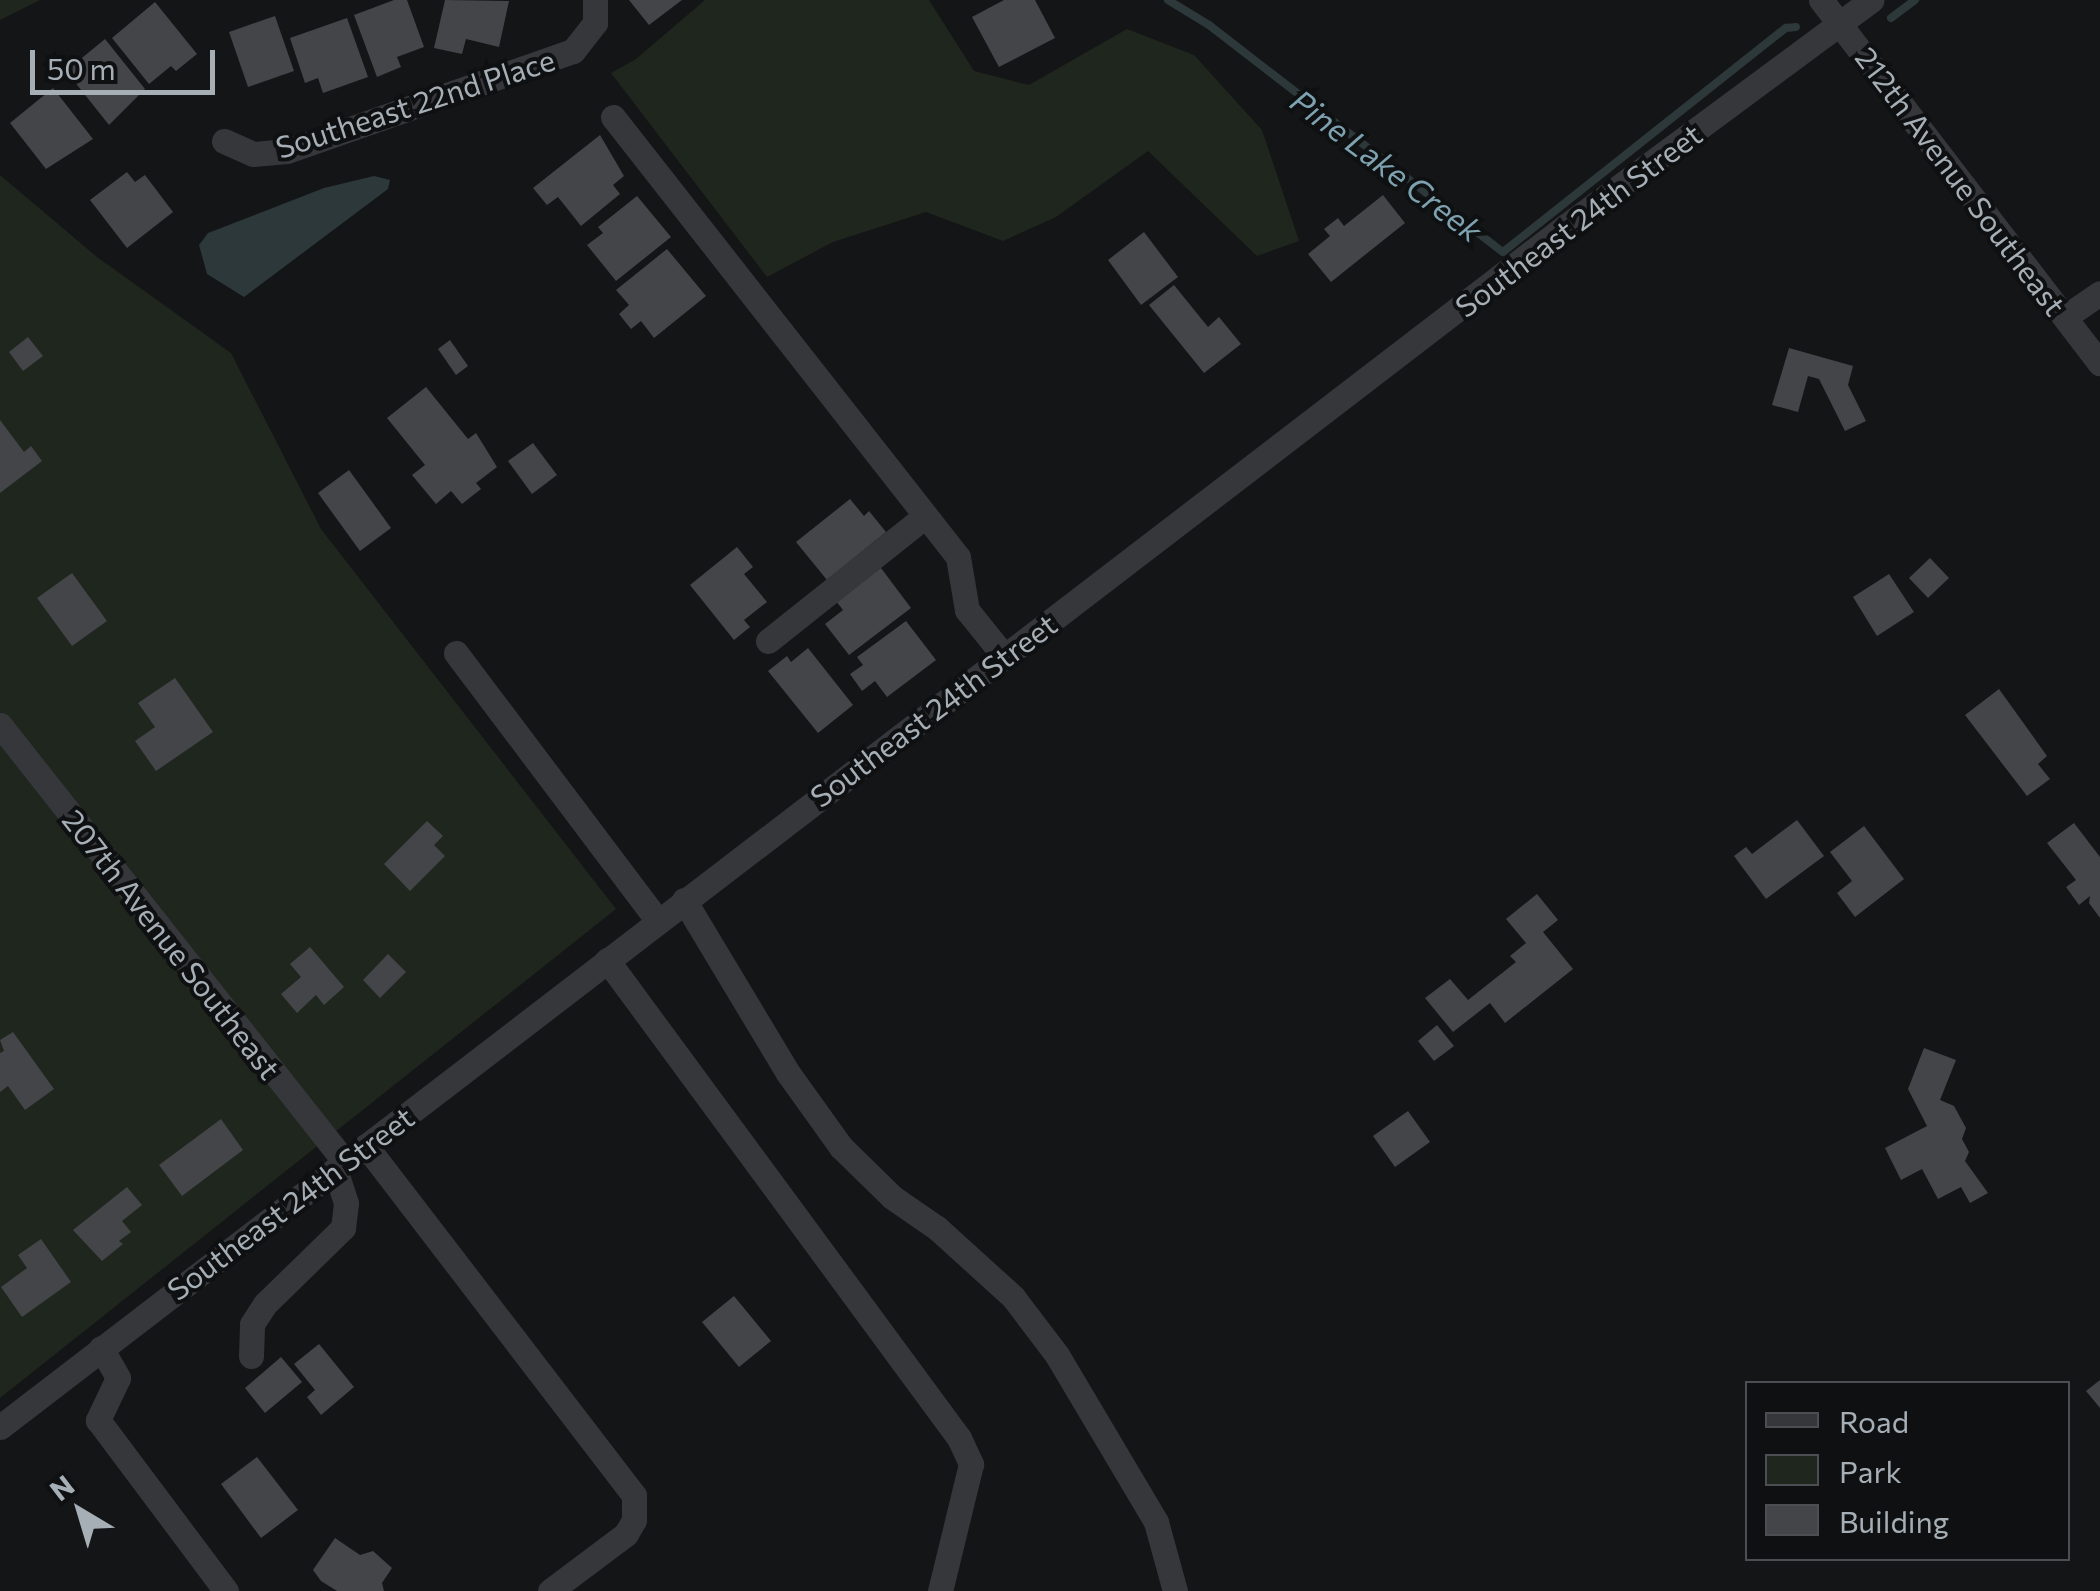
<!DOCTYPE html>
<html>
<head>
<meta charset="utf-8">
<style>
	body { margin:0 }
	#map { position:relative; width:2100px; height:1591px; overflow:hidden; background:#141516; font-family:Commissioner,sans-serif }
	div>[style] { position:absolute }
	.green>* { inset:0; background:#1f261e }
	.water>* { inset:0; background:#2d383b }
	.stream>* { height:8px; margin:-4px; padding:0 4px; transform-origin:4px; border-radius:4px; background:#2d383b }
	.building>* { inset:0; background:#434549 }
	.minor>* { height:25px; margin:-12.5px; padding:0 12.5px; transform-origin:12.5px; border-radius:12.5px; background:#35373b }
	span { translate:-50% -50%; white-space:nowrap; text-align:center; line-height:1.15; -webkit-text-stroke:8px #0f1011; paint-order:stroke }
	.street-label { font-size:30px; color:#a6aeb6 }
	.water-label { font-size:32px; color:#7ea2b0; font-style:italic }
	.legend { position:absolute; left:1745px; top:1381px; width:325px; height:180px; box-sizing:border-box; background:#0f1011; border:2px solid #4b4f53; margin:0; padding:12px 18px; list-style:none; font-size:30px; color:#a6aeb6 }
	.legend li { display:flex; align-items:center; gap:20px; height:50px }
	.legend b { width:50px; border:2px solid #4b4f53 }
	.north { position:absolute; left:30px; top:1461px; width:100px; height:100px; -webkit-text-stroke:8px #0f1011; paint-order:stroke; rotate:322deg; font-size:28px; font-weight:700; line-height:40px; text-align:center; color:#a6aeb6 }
	.north::after { content:''; display:block; margin:auto; width:35px; height:45px; background:#a6aeb6; clip-path:polygon(50% 0,100% 100%,50% 72%,0 100%) }
	.scale { position:absolute; left:30px; top:50px; width:185px; height:45px; box-sizing:border-box; border:5px solid #a6aeb6; border-top:0; padding-left:12px; font-size:30px; line-height:35px; white-space:nowrap; color:#a6aeb6; -webkit-text-stroke:8px #0f1011; paint-order:stroke }
</style>
</head>
<body>
<div id="map">
	<div class="green">
		<i style="clip-path:polygon(0 0,40px 0,0 20px)"></i>
		<i style="clip-path:polygon(705px 0,929px 0,974px 71px,1029px 85px,1127px 29px,1194px 55px,1262px 130px,1299px 241px,1257px 256px,1148px 151px,1056px 217px,1003px 241px,926px 212px,833px 242px,767px 277px,611px 73px,636px 59px)"></i>
		<i style="clip-path:polygon(0 175px,97px 257px,231px 353px,321px 529px,616px 909px,0 1398px)"></i>
	</div>
	<div class="water">
		<i style="clip-path:polygon(374px 176px,390px 180px,388px 189px,244px 297px,207px 274px,199px 245px,208px 233px,324px 188px)"></i>
	</div>
	<div class="stream">
		<i style="left:1168px;top:0;width:48px;rotate:31.4deg"></i>
		<i style="left:1209px;top:25px;width:371px;rotate:37.7deg"></i>
		<i style="left:1503px;top:252px;width:361px;rotate:-38.4deg"></i>
		<i style="left:1786px;top:28px;width:10px;rotate:-6deg"></i>
		<i style="left:1891px;top:18px;width:30px;rotate:-37deg"></i>
	</div>
	<div class="building">
		<i style="clip-path:polygon(394px 0,407px 0,424px 47px,397px 57px,401px 67px,377px 77px,354px 15px)"></i>
		<i style="clip-path:polygon(445px 0,509px 1px,499px 47px,466px 39px,462px 54px,434px 48px)"></i>
		<i style="clip-path:polygon(629px 0,682px 0,649px 25px)"></i>
		<i style="clip-path:polygon(1004px 0,1035px 0,1055px 38px,999px 67px,972px 17px)"></i>
		<i style="clip-path:polygon(155px 2px,197px 54px,176px 71px,171px 66px,149px 84px,112px 38px)"></i>
		<i style="clip-path:polygon(275px 16px,294px 71px,248px 87px,229px 32px)"></i>
		<i style="clip-path:polygon(347px 18px,368px 77px,323px 93px,318px 78px,305px 83px,290px 38px)"></i>
		<i style="clip-path:polygon(105px 39px,145px 89px,109px 125px,66px 71px)"></i>
		<i style="clip-path:polygon(53px 88px,93px 139px,46px 169px,10px 123px)"></i>
		<i style="clip-path:polygon(600px 135px,624px 176px,613px 185px,620px 194px,581px 226px,558px 197px,547px 205px,533px 188px)"></i>
		<i style="clip-path:polygon(127px 172px,135px 182px,145px 175px,173px 212px,127px 248px,90px 200px)"></i>
		<i style="clip-path:polygon(1383px 195px,1405px 223px,1331px 282px,1308px 254px,1330px 236px,1324px 229px,1338px 218px,1344px 226px)"></i>
		<i style="clip-path:polygon(637px 196px,671px 237px,616px 281px,587px 245px,603px 233px,598px 227px)"></i>
		<i style="clip-path:polygon(1144px 232px,1178px 277px,1141px 305px,1108px 260px)"></i>
		<i style="clip-path:polygon(667px 249px,706px 296px,654px 338px,641px 321px,631px 329px,619px 314px,629px 305px,616px 290px)"></i>
		<i style="clip-path:polygon(1174px 285px,1208px 327px,1219px 317px,1241px 344px,1204px 373px,1149px 305px)"></i>
		<i style="clip-path:polygon(28px 337px,43px 356px,23px 371px,9px 352px)"></i>
		<i style="clip-path:polygon(450px 340px,468px 366px,456px 375px,438px 349px)"></i>
		<i style="clip-path:polygon(1789px 348px,1853px 366px,1848px 385px,1866px 421px,1845px 431px,1819px 379px,1808px 376px,1798px 412px,1772px 405px)"></i>
		<i style="clip-path:polygon(426px 387px,468px 439px,476px 433px,497px 467px,476px 483px,481px 489px,462px 504px,451px 491px,436px 504px,412px 475px,425px 465px,387px 418px)"></i>
		<i style="clip-path:polygon(0 420px,24px 452px,31px 446px,42px 461px,0 493px)"></i>
		<i style="clip-path:polygon(533px 443px,557px 475px,532px 494px,508px 461px)"></i>
		<i style="clip-path:polygon(349px 470px,391px 528px,360px 551px,318px 493px)"></i>
		<i style="clip-path:polygon(850px 499px,864px 516px,869px 511px,886px 532px,827px 580px,796px 542px)"></i>
		<i style="clip-path:polygon(737px 547px,753px 567px,744px 574px,767px 602px,744px 620px,750px 627px,734px 640px,690px 585px)"></i>
		<i style="clip-path:polygon(1930px 558px,1949px 578px,1928px 598px,1909px 578px)"></i>
		<i style="clip-path:polygon(881px 568px,911px 608px,849px 655px,825px 624px,843px 610px,836px 601px)"></i>
		<i style="clip-path:polygon(72px 573px,107px 621px,72px 646px,37px 598px)"></i>
		<i style="clip-path:polygon(1889px 574px,1914px 612px,1877px 636px,1853px 597px)"></i>
		<i style="clip-path:polygon(906px 621px,936px 660px,887px 697px,875px 681px,862px 691px,850px 674px,863px 665px,857px 657px)"></i>
		<i style="clip-path:polygon(808px 648px,853px 705px,818px 733px,768px 671px,787px 656px,791px 662px)"></i>
		<i style="clip-path:polygon(175px 678px,213px 732px,156px 771px,135px 741px,155px 727px,138px 703px)"></i>
		<i style="clip-path:polygon(1999px 689px,2047px 756px,2038px 764px,2050px 779px,2027px 796px,1965px 715px)"></i>
		<i style="clip-path:polygon(1797px 820px,1824px 856px,1766px 899px,1734px 856px,1746px 847px,1752px 854px)"></i>
		<i style="clip-path:polygon(427px 821px,443px 836px,434px 845px,445px 856px,410px 891px,384px 864px)"></i>
		<i style="clip-path:polygon(2074px 823px,2100px 857px,2100px 918px,2089px 903px,2090px 896px,2079px 905px,2066px 887px,2076px 880px,2047px 843px)"></i>
		<i style="clip-path:polygon(1864px 826px,1904px 879px,1855px 917px,1837px 893px,1852px 881px,1830px 852px)"></i>
		<i style="clip-path:polygon(1537px 894px,1558px 920px,1543px 932px,1573px 969px,1505px 1023px,1490px 1003px,1453px 1032px,1425px 998px,1450px 979px,1468px 1000px,1516px 962px,1510px 956px,1526px 943px,1506px 919px)"></i>
		<i style="clip-path:polygon(310px 947px,344px 987px,324px 1005px,316px 995px,297px 1013px,281px 994px,301px 977px,290px 964px)"></i>
		<i style="clip-path:polygon(388px 954px,406px 972px,380px 998px,363px 980px)"></i>
		<i style="clip-path:polygon(1437px 1025px,1454px 1046px,1434px 1061px,1418px 1041px)"></i>
		<i style="clip-path:polygon(13px 1032px,54px 1089px,25px 1110px,8px 1086px,0 1092px,0 1053px,4px 1051px,0 1040px)"></i>
		<i style="clip-path:polygon(1924px 1048px,1956px 1060px,1940px 1100px,1954px 1106px,1966px 1128px,1962px 1139px,1969px 1152px,1965px 1161px,1988px 1193px,1970px 1203px,1961px 1187px,1938px 1199px,1922px 1169px,1901px 1180px,1885px 1148px,1927px 1126px,1908px 1089px)"></i>
		<i style="clip-path:polygon(1408px 1111px,1430px 1142px,1395px 1167px,1373px 1136px)"></i>
		<i style="clip-path:polygon(221px 1119px,243px 1150px,182px 1196px,159px 1165px)"></i>
		<i style="clip-path:polygon(127px 1187px,142px 1205px,122px 1221px,131px 1232px,119px 1241px,123px 1244px,102px 1261px,73px 1230px)"></i>
		<i style="clip-path:polygon(41px 1239px,71px 1282px,22px 1317px,1px 1287px,27px 1268px,18px 1255px)"></i>
		<i style="clip-path:polygon(734px 1296px,771px 1341px,739px 1367px,702px 1322px)"></i>
		<i style="clip-path:polygon(319px 1344px,354px 1387px,321px 1415px,307px 1397px,315px 1390px,294px 1364px)"></i>
		<i style="clip-path:polygon(281px 1357px,302px 1382px,265px 1413px,245px 1388px)"></i>
		<i style="clip-path:polygon(2100px 1380px,2100px 1408px,2086px 1391px)"></i>
		<i style="clip-path:polygon(257px 1457px,298px 1510px,261px 1538px,221px 1484px)"></i>
		<i style="clip-path:polygon(335px 1538px,360px 1555px,373px 1551px,392px 1568px,382px 1583px,384px 1591px,337px 1591px,321px 1581px,313px 1570px)"></i>
	</div>
	<div class="minor">
		<i style="left:1821px;top:0;width:458px;rotate:52.5deg"></i>
		<i style="left:613px;top:117px;width:559px;rotate:51.9deg"></i>
		<i style="left:958px;top:557px;width:54px;rotate:80.4deg"></i>
		<i style="left:967px;top:610px;width:59px;rotate:51.2deg"></i>
		<i style="left:224px;top:141px;width:32px;rotate:24deg"></i>
		<i style="left:253px;top:154px;width:34px;rotate:-5deg"></i>
		<i style="left:287px;top:151px;width:303px;rotate:-19.3deg"></i>
		<i style="left:573px;top:51px;width:36px;rotate:-52deg"></i>
		<i style="left:595px;top:23px;width:23px;rotate:-90deg"></i>
		<i style="left:2065px;top:317px;width:42px;rotate:-34.4deg"></i>
		<i style="left:768px;top:641px;width:201px;rotate:-38.5deg"></i>
		<i style="left:456px;top:653px;width:334px;rotate:53deg"></i>
		<i style="left:0;top:725px;width:557px;rotate:51.71deg"></i>
		<i style="left:684px;top:900px;width:202px;rotate:59deg"></i>
		<i style="left:788px;top:1073px;width:91px;rotate:54.4deg"></i>
		<i style="left:841px;top:1147px;width:71px;rotate:44.4deg"></i>
		<i style="left:892px;top:1197px;width:55px;rotate:34.6deg"></i>
		<i style="left:937px;top:1228px;width:103px;rotate:42.2deg"></i>
		<i style="left:1013px;top:1297px;width:73px;rotate:52.8deg"></i>
		<i style="left:1057px;top:1355px;width:194px;rotate:59.3deg"></i>
		<i style="left:1156px;top:1522px;width:72px;rotate:74.6deg"></i>
		<i style="left:607px;top:960px;width:594px;rotate:53.63deg"></i>
		<i style="left:959px;top:1438px;width:29px;rotate:65deg"></i>
		<i style="left:971px;top:1464px;width:131px;rotate:103.7deg"></i>
		<i style="left:366px;top:1146px;width:440px;rotate:52.5deg"></i>
		<i style="left:634px;top:1495px;width:25px;rotate:90deg"></i>
		<i style="left:634px;top:1520px;width:16px;rotate:120deg"></i>
		<i style="left:626px;top:1534px;width:95px;rotate:143.1deg"></i>
		<i style="left:101px;top:1348px;width:34px;rotate:60deg"></i>
		<i style="left:118px;top:1378px;width:47px;rotate:115.5deg"></i>
		<i style="left:98px;top:1420px;width:214px;rotate:53.2deg"></i>
		<i style="left:251px;top:1356px;width:32px;rotate:-88deg"></i>
		<i style="left:252px;top:1324px;width:24px;rotate:-57deg"></i>
		<i style="left:265px;top:1304px;width:109px;rotate:-44.3deg"></i>
		<i style="left:343px;top:1228px;width:25px;rotate:-83deg"></i>
		<i style="left:346px;top:1203px;width:35px;rotate:-108deg"></i>
		<i style="left:0;top:1427px;width:1974px;rotate:-37.49deg"></i>
		<i style="left:1566px;top:226px;width:380px;rotate:-36.5deg"></i>
	</div>
	<div class="street-label">
		<span style="left:415px;top:103px;rotate:-18deg">Southeast 22nd Place</span>
		<span style="left:1961px;top:181px;rotate:53deg">212th Avenue Southeast</span>
		<span style="left:1578px;top:220px;rotate:-37deg">Southeast 24th Street</span>
		<span style="left:933px;top:710px;rotate:-37deg">Southeast 24th Street</span>
		<span style="left:172px;top:944px;rotate:52deg">207th Avenue Southeast</span>
		<span style="left:290px;top:1203px;rotate:-37deg">Southeast 24th Street</span>
	</div>
	<div class="water-label">
		<span style="left:1387px;top:165px;rotate:37deg">Pine Lake Creek</span>
	</div>
	<ul class="legend">
	<li><b style="height:12px;background:#35373b"></b>Road</li>
	<li><b style="height:28px;background:#1f261e"></b>Park</li>
	<li><b style="height:28px;background:#434549"></b>Building</li>
	</ul>
	<div class="north">N</div>
	<div class="scale">50 m</div>
</div>
</body>
</html>
